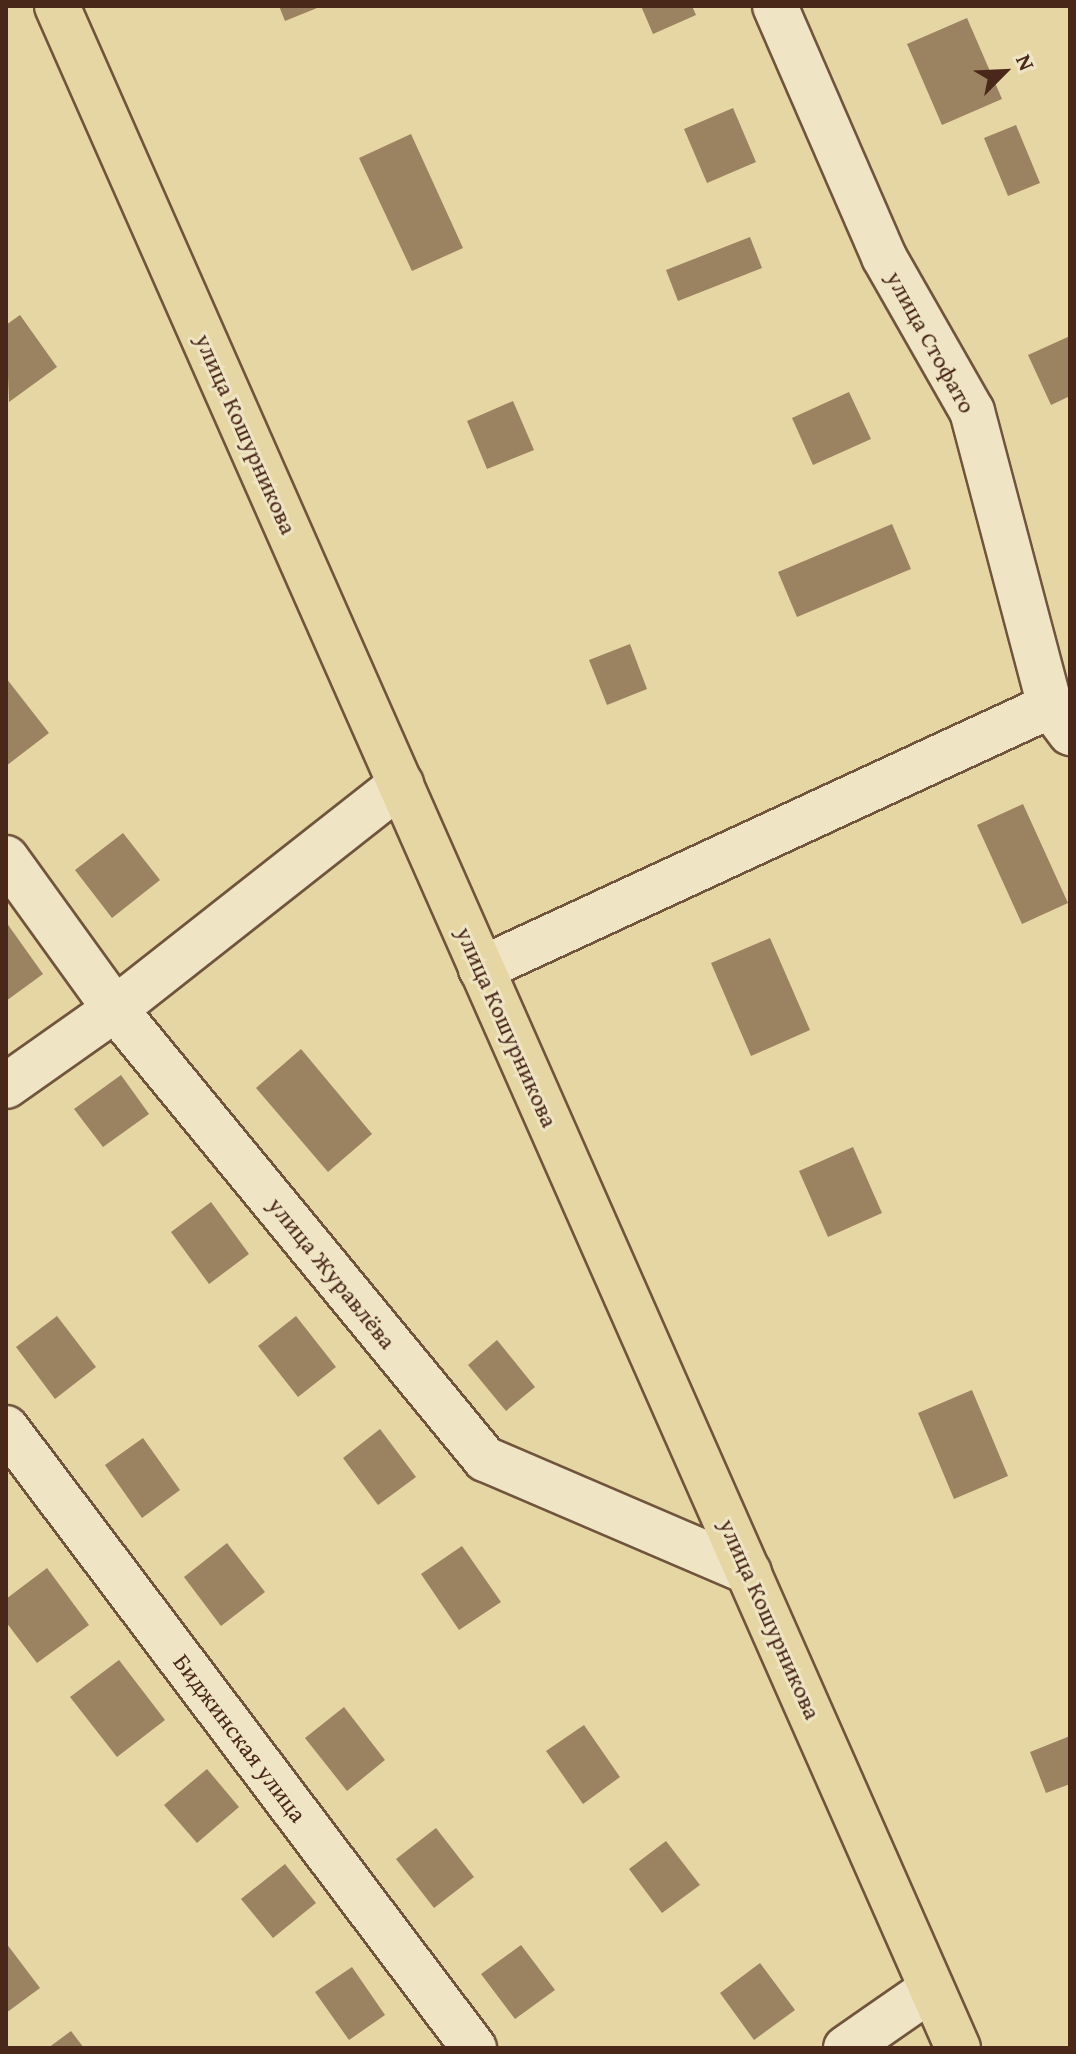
<!DOCTYPE html>
<html>
<head>
<meta charset="utf-8">
<style>
	body { margin:0 }
	#map { position:relative; width:1076px; height:2054px; overflow:hidden; background:#e6d6a3; font-family:"Gentium Book Plus",serif }
	div>[style] { position:absolute }
	.building>* { inset:0; background:#9b8261 }
	.roads { filter:drop-shadow(2px 0 #70543c) drop-shadow(-2px 0 #70543c) drop-shadow(0 2px #70543c) drop-shadow(0 -2px #70543c) }
	.minor>* { height:44px; margin:-22px; padding:0 22px; transform-origin:22px; border-radius:22px; background:#efe4c3 }
	.major>* { height:44px; margin:-22px; padding:0 22px; transform-origin:22px; border-radius:22px; background:#e6d6a3 }
	span { translate:-50% -50%; white-space:nowrap; text-align:center; line-height:1.15; -webkit-text-stroke:6px #efe4c3; paint-order:stroke }
	.street-label { font-size:24px; color:#492819 }
	.frame { position:absolute; inset:0; border:8px solid #492819; pointer-events:none }
	.north { position:absolute; left:964px; top:32px; width:80px; height:80px; -webkit-text-stroke:6px #efe4c3; paint-order:stroke; rotate:66deg; font-size:22px; font-weight:700; line-height:32px; text-align:center; color:#492819 }
	.north::after { content:''; display:block; margin:auto; width:28px; height:36px; background:#492819; clip-path:polygon(50% 0,100% 100%,50% 72%,0 100%) }
</style>
</head>
<body>
<div id="map">
	<div class="building">
		<i style="clip-path:polygon(279px 6px,322px 6px,285px 21px)"></i>
		<i style="clip-path:polygon(641px 6px,692px 6px,696px 15px,653px 34px)"></i>
		<i style="clip-path:polygon(967px 18px,1002px 99px,942px 125px,907px 44px)"></i>
		<i style="clip-path:polygon(733px 108px,756px 162px,707px 183px,684px 129px)"></i>
		<i style="clip-path:polygon(1016px 125px,1040px 183px,1008px 196px,984px 138px)"></i>
		<i style="clip-path:polygon(411px 134px,463px 248px,412px 271px,359px 158px)"></i>
		<i style="clip-path:polygon(750px 237px,762px 268px,678px 301px,666px 270px)"></i>
		<i style="clip-path:polygon(20px 315px,57px 367px,9px 402px,6px 325px)"></i>
		<i style="clip-path:polygon(1070px 336px,1070px 396px,1051px 405px,1028px 355px)"></i>
		<i style="clip-path:polygon(849px 392px,871px 439px,813px 465px,792px 418px)"></i>
		<i style="clip-path:polygon(513px 401px,534px 450px,487px 469px,467px 421px)"></i>
		<i style="clip-path:polygon(892px 524px,911px 569px,797px 617px,778px 572px)"></i>
		<i style="clip-path:polygon(630px 644px,647px 689px,607px 705px,589px 660px)"></i>
		<i style="clip-path:polygon(6px 678px,49px 733px,6px 766px)"></i>
		<i style="clip-path:polygon(1023px 804px,1068px 903px,1022px 924px,977px 825px)"></i>
		<i style="clip-path:polygon(123px 833px,160px 880px,112px 918px,75px 870px)"></i>
		<i style="clip-path:polygon(6px 922px,43px 974px,6px 1001px)"></i>
		<i style="clip-path:polygon(770px 938px,810px 1030px,751px 1056px,711px 963px)"></i>
		<i style="clip-path:polygon(301px 1049px,372px 1134px,328px 1172px,256px 1088px)"></i>
		<i style="clip-path:polygon(121px 1075px,149px 1114px,103px 1147px,74px 1109px)"></i>
		<i style="clip-path:polygon(853px 1147px,882px 1213px,828px 1237px,799px 1171px)"></i>
		<i style="clip-path:polygon(211px 1202px,249px 1254px,209px 1284px,171px 1232px)"></i>
		<i style="clip-path:polygon(57px 1316px,96px 1367px,55px 1399px,16px 1347px)"></i>
		<i style="clip-path:polygon(296px 1316px,336px 1367px,298px 1397px,258px 1346px)"></i>
		<i style="clip-path:polygon(497px 1340px,535px 1387px,506px 1411px,468px 1365px)"></i>
		<i style="clip-path:polygon(972px 1390px,1008px 1476px,954px 1499px,918px 1413px)"></i>
		<i style="clip-path:polygon(380px 1429px,416px 1477px,378px 1505px,343px 1458px)"></i>
		<i style="clip-path:polygon(143px 1438px,180px 1490px,142px 1518px,105px 1465px)"></i>
		<i style="clip-path:polygon(227px 1543px,265px 1592px,221px 1626px,184px 1577px)"></i>
		<i style="clip-path:polygon(462px 1546px,501px 1602px,459px 1630px,421px 1574px)"></i>
		<i style="clip-path:polygon(47px 1568px,89px 1625px,37px 1663px,6px 1622px,6px 1599px)"></i>
		<i style="clip-path:polygon(119px 1660px,165px 1720px,117px 1757px,70px 1697px)"></i>
		<i style="clip-path:polygon(344px 1707px,385px 1760px,347px 1791px,305px 1738px)"></i>
		<i style="clip-path:polygon(584px 1725px,620px 1777px,583px 1804px,546px 1751px)"></i>
		<i style="clip-path:polygon(1070px 1736px,1070px 1784px,1046px 1793px,1030px 1752px)"></i>
		<i style="clip-path:polygon(207px 1769px,239px 1807px,197px 1843px,164px 1805px)"></i>
		<i style="clip-path:polygon(436px 1828px,474px 1877px,434px 1908px,396px 1859px)"></i>
		<i style="clip-path:polygon(666px 1841px,700px 1885px,662px 1913px,629px 1869px)"></i>
		<i style="clip-path:polygon(285px 1864px,316px 1903px,273px 1938px,241px 1899px)"></i>
		<i style="clip-path:polygon(6px 1943px,40px 1988px,6px 2013px)"></i>
		<i style="clip-path:polygon(521px 1945px,555px 1990px,515px 2019px,481px 1974px)"></i>
		<i style="clip-path:polygon(760px 1963px,795px 2010px,754px 2040px,720px 1993px)"></i>
		<i style="clip-path:polygon(352px 1967px,385px 2015px,349px 2040px,315px 1992px)"></i>
		<i style="clip-path:polygon(71px 2031px,84px 2048px,48px 2048px)"></i>
	</div>
	<div class="roads">
		<div class="minor">
			<i style="left:775px;top:6px;width:274px;rotate:66.5deg"></i>
			<i style="left:884px;top:257px;width:177px;rotate:60.3deg"></i>
			<i style="left:972px;top:411px;width:305px;rotate:75.2deg"></i>
			<i style="left:1050px;top:706px;width:34px;rotate:53deg"></i>
			<i style="left:6px;top:858px;width:186px;rotate:54.2deg"></i>
			<i style="left:115px;top:1009px;width:583px;rotate:50.57deg"></i>
			<i style="left:485px;top:1459px;width:287px;rotate:23.2deg"></i>
			<i style="left:481px;top:969px;width:627px;rotate:-24.81deg"></i>
			<i style="left:6px;top:1086px;width:133px;rotate:-35.2deg"></i>
			<i style="left:115px;top:1009px;width:364px;rotate:-38.2deg"></i>
			<i style="left:6px;top:1428px;width:777px;rotate:52.95deg"></i>
			<i style="left:846px;top:2048px;width:103px;rotate:-34.8deg"></i>
		</div>
		<div class="major">
			<i style="left:57px;top:6px;width:2232px;rotate:66.19deg"></i>
		</div>
	</div>
	<div class="street-label">
		<span style="left:931px;top:342px;rotate:61deg">улица Стофато</span>
		<span style="left:246px;top:434px;rotate:66deg">улица Кошурникова</span>
		<span style="left:507px;top:1027px;rotate:66deg">улица Кошурникова</span>
		<span style="left:332px;top:1273px;rotate:51deg">улица Журавлёва</span>
		<span style="left:770px;top:1619px;rotate:66deg">улица Кошурникова</span>
		<span style="left:240px;top:1738px;rotate:53deg">Биджинская улица</span>
	</div>
	<div class="frame"></div>
	<div class="north">N</div>
</div>
</body>
</html>
